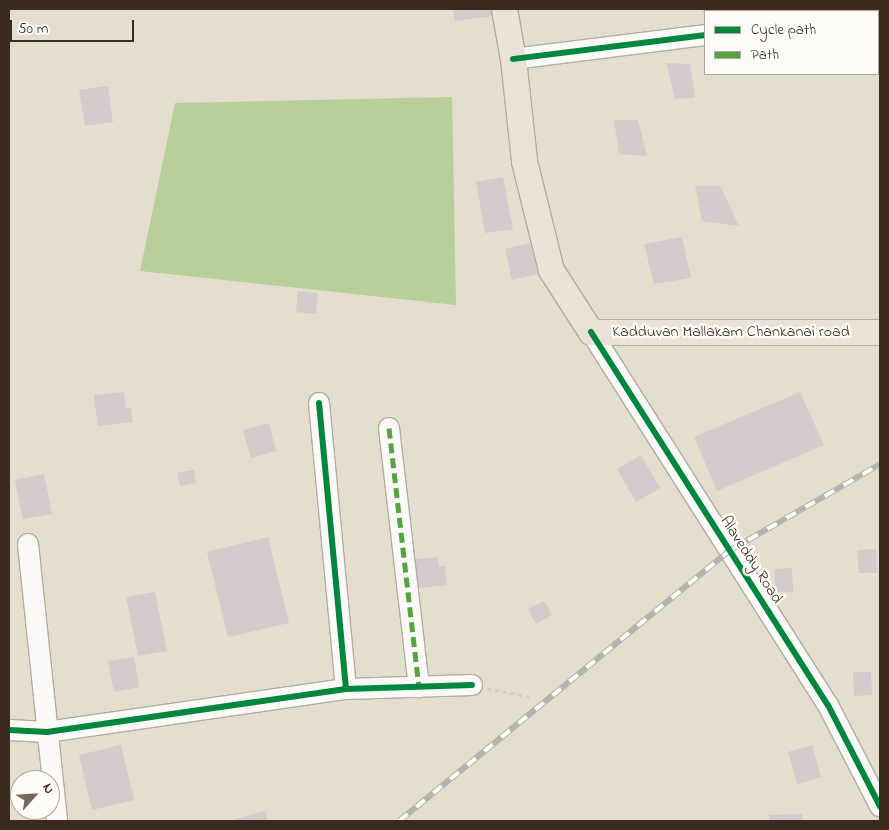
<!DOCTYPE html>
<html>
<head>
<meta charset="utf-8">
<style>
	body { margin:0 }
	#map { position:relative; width:889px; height:830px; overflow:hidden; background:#e3decd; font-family:"Indie Flower",sans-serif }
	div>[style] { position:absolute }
	.green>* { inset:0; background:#b9cf9a }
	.building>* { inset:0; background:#d4cbcc }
	.path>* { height:3px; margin-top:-1.5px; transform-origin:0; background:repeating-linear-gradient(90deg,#d2d0cb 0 4px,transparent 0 8px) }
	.roads { filter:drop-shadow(1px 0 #b2aca0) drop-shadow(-1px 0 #b2aca0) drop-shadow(0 1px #b2aca0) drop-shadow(0 -1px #b2aca0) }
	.minor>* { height:20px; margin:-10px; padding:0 10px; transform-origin:10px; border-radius:10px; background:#fbfaf8 }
	.major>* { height:25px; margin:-12.5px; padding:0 12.5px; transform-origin:12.5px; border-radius:12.5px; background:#eae2d6 }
	.rail>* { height:5.5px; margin-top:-2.75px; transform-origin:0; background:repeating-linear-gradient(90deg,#fdfcf7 0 11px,#b5b3ae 0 22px); box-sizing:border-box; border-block:1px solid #b5b3ae }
	.quiet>* { height:5px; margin-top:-2.5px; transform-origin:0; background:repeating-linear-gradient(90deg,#54a441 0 10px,transparent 0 15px) }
	.cycleway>* { height:6px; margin:-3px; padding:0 3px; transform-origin:3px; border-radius:3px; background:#00873e }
	span { translate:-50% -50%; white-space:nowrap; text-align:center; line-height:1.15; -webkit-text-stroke:5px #fdfcf7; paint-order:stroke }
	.street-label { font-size:16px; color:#3b2a1e }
	.frame { position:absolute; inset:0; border:10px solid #3b2a1e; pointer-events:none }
	.legend { position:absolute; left:704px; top:10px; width:175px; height:65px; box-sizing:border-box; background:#fdfcf7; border:1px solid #afa8a0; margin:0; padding:6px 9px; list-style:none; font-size:15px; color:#3b2a1e }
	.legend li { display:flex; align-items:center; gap:10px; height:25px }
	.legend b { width:25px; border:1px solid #afa8a0 }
	.north { position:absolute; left:10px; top:770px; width:50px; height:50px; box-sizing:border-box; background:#fdfcf7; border:1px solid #afa8a0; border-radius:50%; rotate:64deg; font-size:14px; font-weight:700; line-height:20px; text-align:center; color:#3b2a1e }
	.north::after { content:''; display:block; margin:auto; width:18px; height:22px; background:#76695b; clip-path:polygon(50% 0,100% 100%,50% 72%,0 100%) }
	.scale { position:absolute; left:10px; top:20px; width:124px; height:22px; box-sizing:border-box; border:2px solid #3b2a1e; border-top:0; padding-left:6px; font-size:15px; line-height:18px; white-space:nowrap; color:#3b2a1e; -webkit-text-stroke:4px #fdfcf7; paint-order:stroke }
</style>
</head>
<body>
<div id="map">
	<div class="green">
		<i style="clip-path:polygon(452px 97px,456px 305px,140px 271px,175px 103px)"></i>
	</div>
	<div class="building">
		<i style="clip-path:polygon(453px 9px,500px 9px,501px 15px,455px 21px)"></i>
		<i style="clip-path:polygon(702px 9px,732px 9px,733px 11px,705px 11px,703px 15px)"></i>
		<i style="clip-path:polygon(666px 63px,690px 64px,695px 98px,675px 99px)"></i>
		<i style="clip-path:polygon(108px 86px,113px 122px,85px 126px,79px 90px)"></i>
		<i style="clip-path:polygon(614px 120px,638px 120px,647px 156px,619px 154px)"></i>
		<i style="clip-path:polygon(503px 177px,513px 229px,485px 233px,476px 182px)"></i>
		<i style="clip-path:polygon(695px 186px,720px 186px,739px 226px,702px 221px)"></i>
		<i style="clip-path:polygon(682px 237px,691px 278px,654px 284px,644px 244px)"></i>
		<i style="clip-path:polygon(530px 243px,538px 274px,512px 280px,505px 249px)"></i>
		<i style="clip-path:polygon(298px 291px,318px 293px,316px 314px,296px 312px)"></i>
		<i style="clip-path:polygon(124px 392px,126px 408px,131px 407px,133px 422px,98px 426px,94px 395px)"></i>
		<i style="clip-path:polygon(800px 392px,824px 445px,717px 491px,694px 437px)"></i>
		<i style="clip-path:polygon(269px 423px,276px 451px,251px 458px,243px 430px)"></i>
		<i style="clip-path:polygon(641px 455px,660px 488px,636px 502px,617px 469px)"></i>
		<i style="clip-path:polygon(194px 470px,196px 483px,180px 486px,177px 473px)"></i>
		<i style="clip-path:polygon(44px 474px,52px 514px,23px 519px,15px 480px)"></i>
		<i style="clip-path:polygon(268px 537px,289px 623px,228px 637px,207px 552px)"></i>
		<i style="clip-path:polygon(876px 549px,877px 573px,859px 573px,857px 550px)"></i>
		<i style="clip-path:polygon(438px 557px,439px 567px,445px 566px,447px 585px,411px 589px,408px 560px)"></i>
		<i style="clip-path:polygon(792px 568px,793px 592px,775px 592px,774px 569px)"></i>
		<i style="clip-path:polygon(155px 592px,167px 651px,138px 656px,126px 597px)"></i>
		<i style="clip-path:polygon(544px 601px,552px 615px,536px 624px,528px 609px)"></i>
		<i style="clip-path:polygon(134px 657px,139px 687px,114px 692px,108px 661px)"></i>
		<i style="clip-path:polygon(853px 672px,871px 672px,872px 695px,854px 696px)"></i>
		<i style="clip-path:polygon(121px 745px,134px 800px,92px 810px,79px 755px)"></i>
		<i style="clip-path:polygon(812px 745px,821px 777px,797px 784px,788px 752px)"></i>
		<i style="clip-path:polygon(265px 811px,268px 821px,229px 821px)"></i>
		<i style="clip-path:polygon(802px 814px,803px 821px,769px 821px,769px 815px)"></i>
	</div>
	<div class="path">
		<i style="left:487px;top:688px;width:45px;rotate:11.6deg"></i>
	</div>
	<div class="roads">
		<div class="minor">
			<i style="left:513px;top:59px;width:193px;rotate:-7.1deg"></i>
			<i style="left:591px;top:332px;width:442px;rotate:57.6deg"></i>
			<i style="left:828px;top:705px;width:114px;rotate:62.8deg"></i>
			<i style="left:319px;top:403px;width:287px;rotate:84.6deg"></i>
			<i style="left:389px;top:428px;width:261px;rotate:83.4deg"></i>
			<i style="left:28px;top:544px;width:279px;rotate:84deg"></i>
			<i style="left:9px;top:730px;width:38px;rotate:3deg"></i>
			<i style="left:47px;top:732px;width:302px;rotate:-8.2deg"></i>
			<i style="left:346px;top:689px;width:126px;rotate:-1.8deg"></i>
		</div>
		<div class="major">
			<i style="left:504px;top:9px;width:51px;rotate:79.8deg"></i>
			<i style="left:513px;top:59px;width:103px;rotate:83.8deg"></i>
			<i style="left:524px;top:161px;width:112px;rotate:76.1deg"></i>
			<i style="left:551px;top:270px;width:74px;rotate:57.2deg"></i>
			<i style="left:591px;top:332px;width:289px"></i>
		</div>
	</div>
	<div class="rail">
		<i style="left:399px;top:821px;width:426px;rotate:-39.3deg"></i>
		<i style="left:729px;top:551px;width:174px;rotate:-29.9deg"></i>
	</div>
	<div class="quiet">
		<i style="left:389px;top:428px;width:261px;rotate:83.4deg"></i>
	</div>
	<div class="cycleway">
		<i style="left:513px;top:59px;width:193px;rotate:-7.1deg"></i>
		<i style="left:591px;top:332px;width:442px;rotate:57.6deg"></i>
		<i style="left:828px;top:705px;width:114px;rotate:62.8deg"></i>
		<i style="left:319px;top:403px;width:287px;rotate:84.6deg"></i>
		<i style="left:9px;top:730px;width:38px;rotate:3deg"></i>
		<i style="left:47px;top:732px;width:302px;rotate:-8.2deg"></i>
		<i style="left:346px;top:689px;width:126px;rotate:-1.8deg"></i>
	</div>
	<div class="street-label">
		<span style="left:731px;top:332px">Kadduvan Mallakam Chankanai road</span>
		<span style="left:751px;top:560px;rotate:57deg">Alaveddy Road</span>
	</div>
	<div class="frame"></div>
	<ul class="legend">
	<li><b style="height:6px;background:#00873e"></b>Cycle path</li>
	<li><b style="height:6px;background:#54a441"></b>Path</li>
	</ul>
	<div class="north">N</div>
	<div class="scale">50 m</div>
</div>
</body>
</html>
